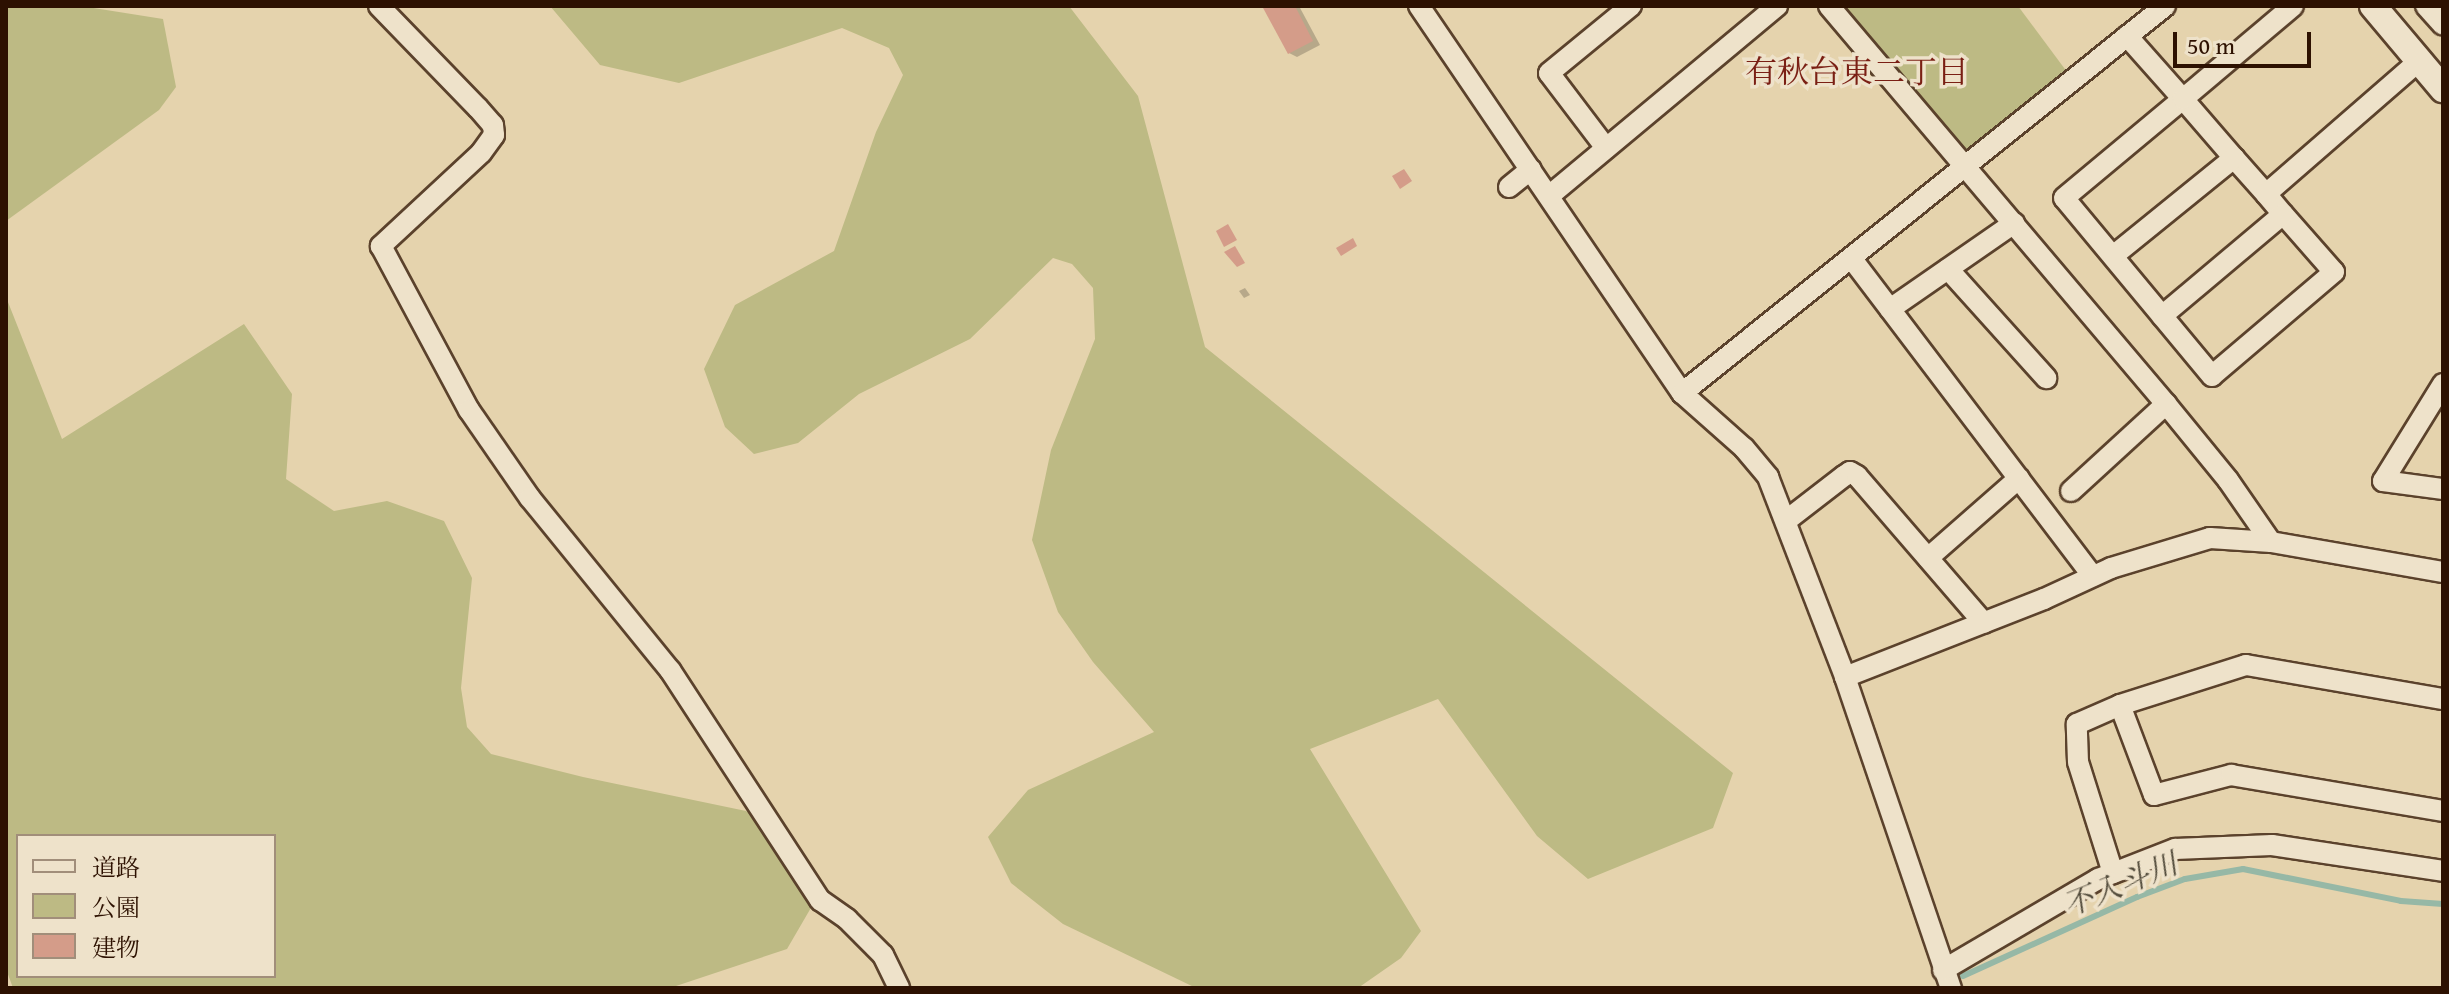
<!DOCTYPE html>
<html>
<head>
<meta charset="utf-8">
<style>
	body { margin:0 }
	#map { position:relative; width:2449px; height:994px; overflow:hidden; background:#e5d3ad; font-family:"Gentium Book Plus","Noto Serif JP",serif }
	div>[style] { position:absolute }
	.green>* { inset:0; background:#bdba84 }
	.shadow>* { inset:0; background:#0003 }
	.stream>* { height:6px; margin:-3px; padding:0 3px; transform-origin:3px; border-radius:3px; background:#96b8a6 }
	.building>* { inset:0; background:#d49c89 }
	.roads { filter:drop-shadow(2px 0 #5b422c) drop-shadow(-2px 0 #5b422c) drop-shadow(0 2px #5b422c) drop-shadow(0 -2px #5b422c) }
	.minor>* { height:20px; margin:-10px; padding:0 10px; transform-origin:10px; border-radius:10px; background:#eee2ca }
	.tertiary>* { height:26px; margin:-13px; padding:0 13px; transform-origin:13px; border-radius:13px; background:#eee2ca }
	span { translate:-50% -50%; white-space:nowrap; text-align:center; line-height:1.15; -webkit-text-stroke:7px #eee2ca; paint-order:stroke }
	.water-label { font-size:30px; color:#524b3b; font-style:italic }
	.quarter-label { font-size:32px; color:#7a1f14 }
	.frame { position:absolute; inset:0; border:8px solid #2d1101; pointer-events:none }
	.legend { position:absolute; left:16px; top:834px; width:260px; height:144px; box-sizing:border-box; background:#eee2ca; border:2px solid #a18e7a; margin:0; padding:10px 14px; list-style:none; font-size:24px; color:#2d1101 }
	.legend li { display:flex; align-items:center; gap:16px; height:40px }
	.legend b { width:40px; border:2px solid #a18e7a }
	.scale { position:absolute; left:2173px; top:32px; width:138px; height:36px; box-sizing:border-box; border:4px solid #2d1101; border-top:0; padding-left:10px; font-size:24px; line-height:28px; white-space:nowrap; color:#2d1101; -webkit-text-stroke:6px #eee2ca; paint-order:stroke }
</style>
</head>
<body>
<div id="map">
	<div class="green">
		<i style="clip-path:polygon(6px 6px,81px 6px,163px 19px,176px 87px,159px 110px,6px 221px)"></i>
		<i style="clip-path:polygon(550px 6px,1069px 6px,1138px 96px,1205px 347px,1733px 773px,1713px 828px,1588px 879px,1537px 836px,1438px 699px,1310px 749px,1421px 931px,1401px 958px,1358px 988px,1196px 988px,1063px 924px,1011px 883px,988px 837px,1028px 790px,1154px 732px,1093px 662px,1058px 612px,1032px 540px,1051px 450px,1095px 339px,1093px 288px,1072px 264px,1053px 258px,970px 339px,859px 394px,798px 443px,754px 454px,725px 427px,704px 369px,735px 305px,834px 251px,876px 132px,903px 75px,889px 48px,842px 28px,679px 83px,600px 65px)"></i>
		<i style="clip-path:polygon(1829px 6px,2018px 6px,2073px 80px,1965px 168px)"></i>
		<i style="clip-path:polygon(evenodd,6px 297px,62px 439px,244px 324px,292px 394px,286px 479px,334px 511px,387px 501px,444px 521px,472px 578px,461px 688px,467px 727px,491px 754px,583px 777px,746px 811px,794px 844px,812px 906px,787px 949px,670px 988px,13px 988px,6px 969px,6px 297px,18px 836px,274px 836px,274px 976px,18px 976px,18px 836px)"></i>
	</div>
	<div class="shadow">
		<i style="clip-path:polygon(1265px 6px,1299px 6px,1320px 45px,1297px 57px,1289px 53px)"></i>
		<i style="clip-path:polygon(1245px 288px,1250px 295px,1244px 298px,1239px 291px)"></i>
	</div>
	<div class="stream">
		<i style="left:1963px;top:976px;width:191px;rotate:-24.4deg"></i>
		<i style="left:2137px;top:897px;width:51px;rotate:-20.6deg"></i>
		<i style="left:2185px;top:879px;width:59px;rotate:-9.8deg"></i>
		<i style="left:2243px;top:869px;width:161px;rotate:11.4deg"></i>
		<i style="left:2401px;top:901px;width:42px;rotate:4.1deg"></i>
	</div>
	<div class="building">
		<i style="clip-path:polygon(1262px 6px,1295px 6px,1313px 41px,1288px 54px)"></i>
		<i style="clip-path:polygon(1404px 169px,1412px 181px,1400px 189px,1392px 176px)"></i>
		<i style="clip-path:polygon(1228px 224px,1237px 240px,1224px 247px,1216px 231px)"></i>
		<i style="clip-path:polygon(1353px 238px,1357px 246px,1341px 256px,1336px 248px)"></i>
		<i style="clip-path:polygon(1235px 246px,1245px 263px,1237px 267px,1224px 252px)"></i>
	</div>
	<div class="roads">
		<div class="minor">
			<i style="left:379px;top:6px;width:142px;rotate:45.9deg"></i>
			<i style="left:478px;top:108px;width:23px;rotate:49deg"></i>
			<i style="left:493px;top:125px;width:10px;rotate:84deg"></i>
			<i style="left:494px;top:135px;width:22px;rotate:126deg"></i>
			<i style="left:481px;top:153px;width:137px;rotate:137.1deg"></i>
			<i style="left:381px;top:246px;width:186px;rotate:61.8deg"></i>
			<i style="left:469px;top:410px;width:107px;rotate:55.3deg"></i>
			<i style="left:530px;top:498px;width:222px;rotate:50.9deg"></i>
			<i style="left:670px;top:670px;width:275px;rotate:56.9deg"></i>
			<i style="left:820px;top:900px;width:33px;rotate:35deg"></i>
			<i style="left:847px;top:919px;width:51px;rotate:45deg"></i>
			<i style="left:883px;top:955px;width:37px;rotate:64deg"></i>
			<i style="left:1419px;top:6px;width:468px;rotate:55.8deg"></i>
			<i style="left:1682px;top:393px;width:83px;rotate:41.6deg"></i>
			<i style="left:1744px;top:448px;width:38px;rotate:50deg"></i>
			<i style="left:1768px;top:477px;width:214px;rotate:68.9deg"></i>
			<i style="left:1845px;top:677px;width:329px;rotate:71.2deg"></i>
			<i style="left:1829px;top:6px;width:522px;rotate:49.74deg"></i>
			<i style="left:2166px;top:404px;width:98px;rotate:50.8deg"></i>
			<i style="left:2228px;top:480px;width:75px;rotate:55.3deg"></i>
			<i style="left:2426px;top:6px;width:25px;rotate:48deg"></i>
			<i style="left:2127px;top:36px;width:84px;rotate:48.4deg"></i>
			<i style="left:2183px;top:99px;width:78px;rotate:49.2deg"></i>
			<i style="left:2234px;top:158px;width:48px;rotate:48.4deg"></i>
			<i style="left:2266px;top:194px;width:26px;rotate:50deg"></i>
			<i style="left:2283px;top:214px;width:77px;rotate:48.7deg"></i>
			<i style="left:2334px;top:272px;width:160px;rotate:139.6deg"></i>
			<i style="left:2212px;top:376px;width:231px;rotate:-129.7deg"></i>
			<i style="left:2064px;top:198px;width:155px;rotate:-39.8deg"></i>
			<i style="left:2183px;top:99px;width:144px;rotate:-40.2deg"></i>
			<i style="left:1606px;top:148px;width:94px;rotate:-127.2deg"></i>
			<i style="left:1549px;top:73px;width:106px;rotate:-39.3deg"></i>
			<i style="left:1509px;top:187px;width:28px;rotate:-39deg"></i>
			<i style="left:2266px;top:194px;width:203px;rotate:-41deg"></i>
			<i style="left:1549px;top:196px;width:297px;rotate:-39.8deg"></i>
			<i style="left:2113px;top:256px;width:156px;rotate:-39deg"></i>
			<i style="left:1852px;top:259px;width:398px;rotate:52.8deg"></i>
			<i style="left:1948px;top:269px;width:147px;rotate:48deg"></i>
			<i style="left:1890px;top:309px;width:151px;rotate:-34.7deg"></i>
			<i style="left:2162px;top:316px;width:158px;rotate:-40.1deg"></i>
			<i style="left:2443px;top:384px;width:114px;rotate:121.7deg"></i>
			<i style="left:2383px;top:481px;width:61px;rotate:7.6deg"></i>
			<i style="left:1682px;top:393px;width:619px;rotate:-38.7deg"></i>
			<i style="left:2071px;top:491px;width:129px;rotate:-42.5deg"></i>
			<i style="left:1787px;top:520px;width:72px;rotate:-37.7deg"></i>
			<i style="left:1844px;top:476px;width:7px;rotate:-34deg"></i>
			<i style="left:1850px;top:472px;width:8px;rotate:30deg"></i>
			<i style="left:1857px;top:476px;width:194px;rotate:49.2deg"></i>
			<i style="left:1928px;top:558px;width:121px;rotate:-41.3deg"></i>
			<i style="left:1845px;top:677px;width:214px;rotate:-21.4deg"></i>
			<i style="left:2044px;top:599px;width:74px;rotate:-24.8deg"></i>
			<i style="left:2111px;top:568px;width:103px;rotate:-16.9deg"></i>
			<i style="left:2210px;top:538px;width:61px;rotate:3.8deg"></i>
			<i style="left:2271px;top:542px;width:175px;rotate:9.9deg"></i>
			<i style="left:2120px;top:705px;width:96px;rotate:69.3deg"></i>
			<i style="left:2154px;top:795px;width:80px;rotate:-14.6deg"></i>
			<i style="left:2231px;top:775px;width:215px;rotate:9.6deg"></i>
			<i style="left:2113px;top:873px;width:116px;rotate:-107.5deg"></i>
			<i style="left:2078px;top:762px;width:38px;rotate:-92deg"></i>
			<i style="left:2077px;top:724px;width:47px;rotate:-23.8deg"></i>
			<i style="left:2120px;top:705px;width:132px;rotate:-17.6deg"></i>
			<i style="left:2246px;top:665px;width:200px;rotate:9.8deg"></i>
			<i style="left:1943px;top:970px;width:180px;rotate:-30.4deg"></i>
			<i style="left:2098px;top:879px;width:83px;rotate:-21.3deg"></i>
			<i style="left:2175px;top:849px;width:97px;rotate:-2.4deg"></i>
			<i style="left:2272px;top:845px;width:173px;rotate:8.6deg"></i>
		</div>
		<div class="tertiary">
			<i style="left:2373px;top:6px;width:109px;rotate:49.9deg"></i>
		</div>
	</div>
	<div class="water-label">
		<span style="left:2120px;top:884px;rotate:-22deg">不入斗川</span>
	</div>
	<div class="quarter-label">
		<span style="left:1857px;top:72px">有秋台東二丁目</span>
	</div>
	<div class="frame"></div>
	<ul class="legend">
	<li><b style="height:10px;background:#eee2ca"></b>道路</li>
	<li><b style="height:22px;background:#bdba84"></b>公園</li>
	<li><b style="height:22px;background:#d49c89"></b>建物</li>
	</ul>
	<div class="scale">50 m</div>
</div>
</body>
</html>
